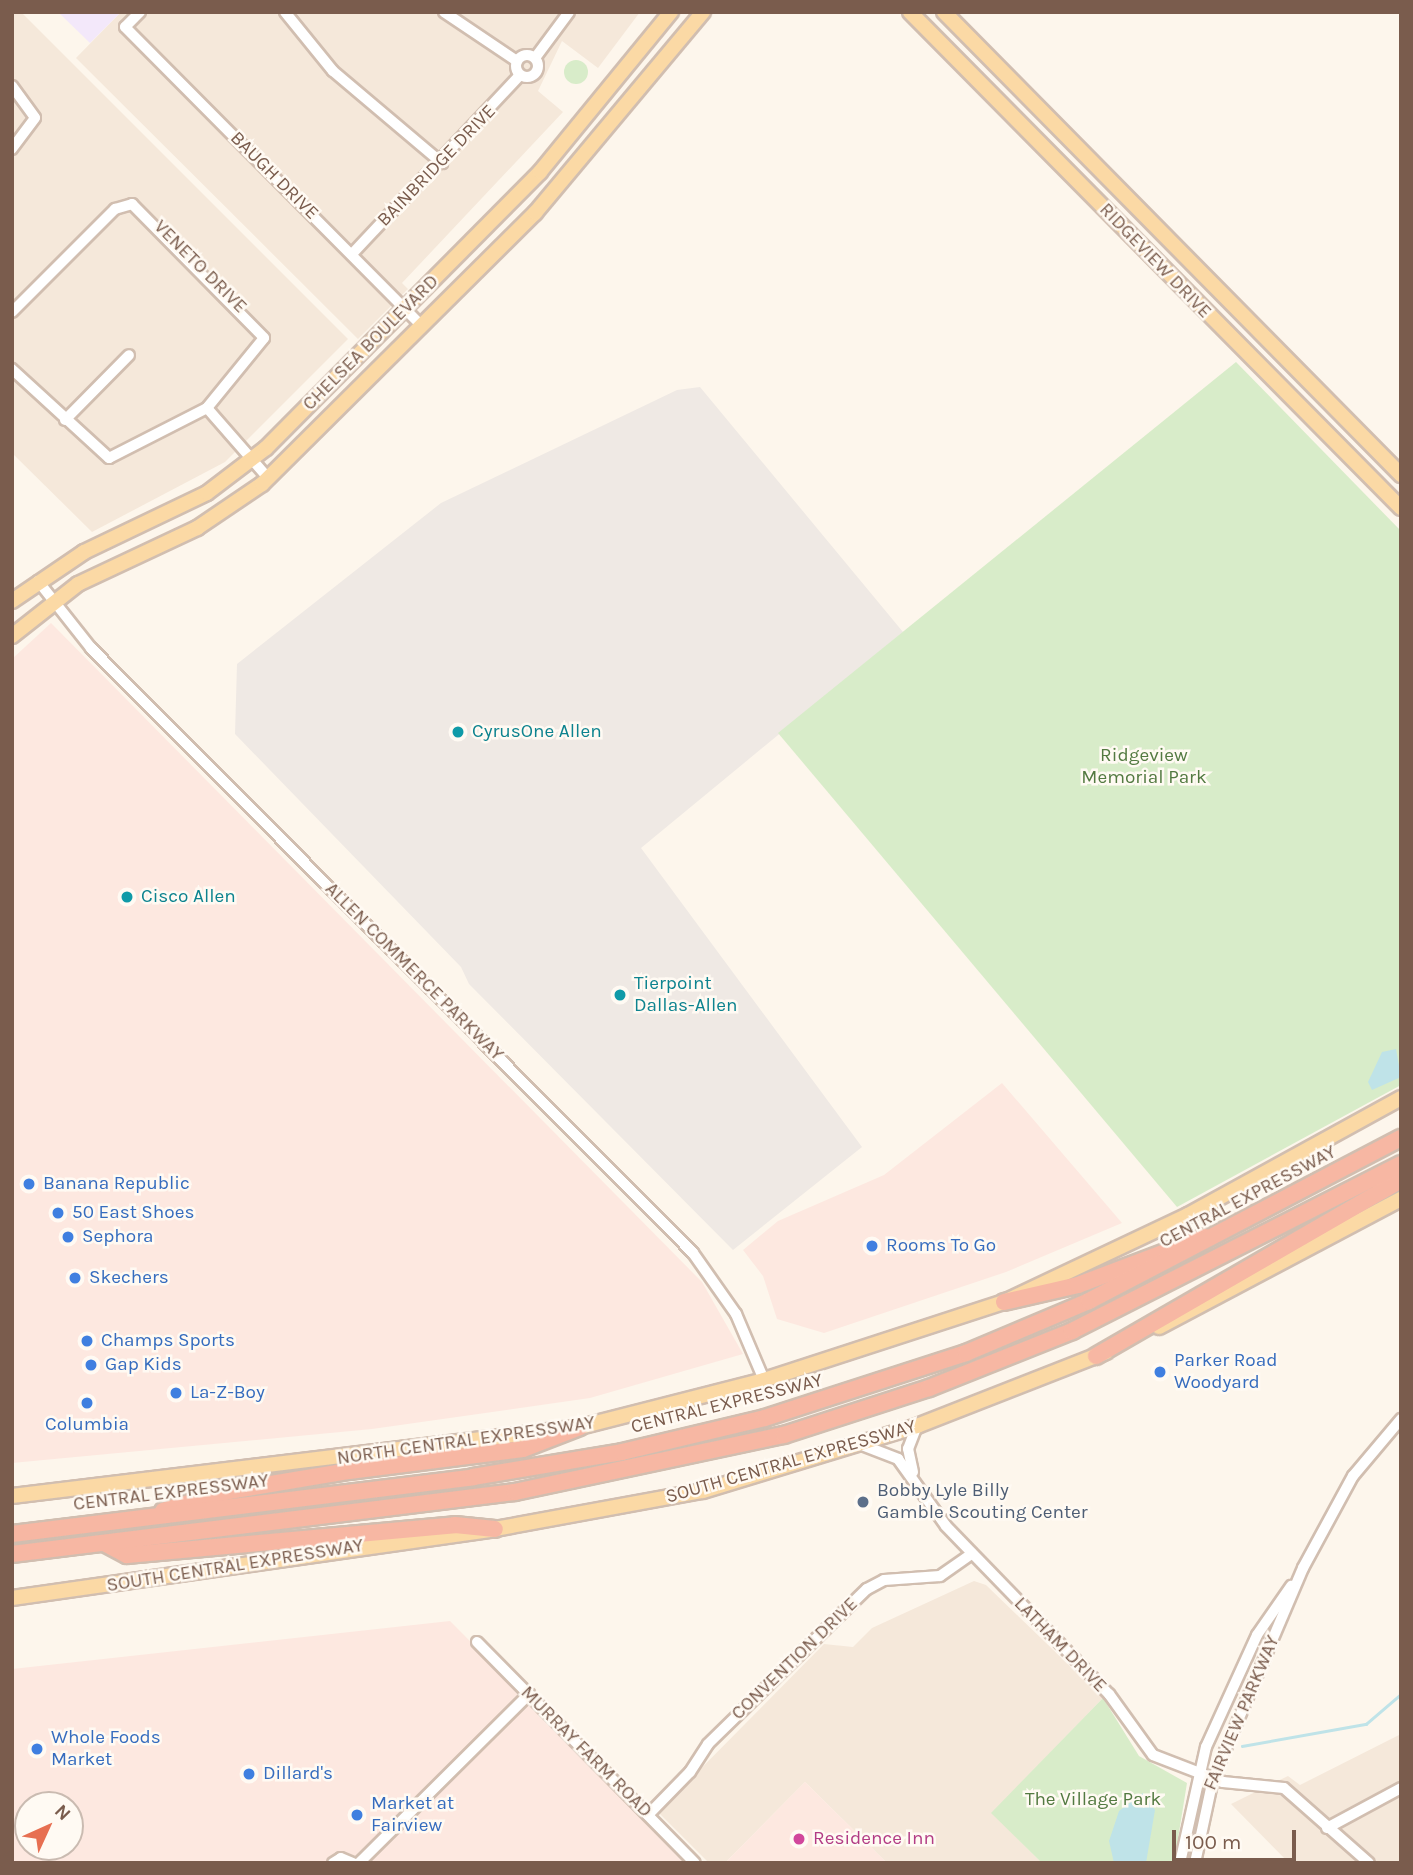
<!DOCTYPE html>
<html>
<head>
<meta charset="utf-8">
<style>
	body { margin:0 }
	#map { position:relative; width:1413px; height:1875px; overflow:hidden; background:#fdf6ec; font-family:Karla,sans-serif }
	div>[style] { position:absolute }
	.residential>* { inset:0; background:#f5e8da }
	.commercial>* { inset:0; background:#fde8e0 }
	.industrial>* { inset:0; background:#efe9e4 }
	.education>* { inset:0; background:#f3e8fa }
	.green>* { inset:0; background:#d8ecc9 }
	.round { border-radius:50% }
	.water>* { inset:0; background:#bfe3e8 }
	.stream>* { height:2.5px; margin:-1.25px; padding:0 1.25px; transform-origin:1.25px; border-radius:1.25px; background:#bfe3e8 }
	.roads { filter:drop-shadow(2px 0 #d1beb0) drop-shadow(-2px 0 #d1beb0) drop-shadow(0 2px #d1beb0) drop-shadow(0 -2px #d1beb0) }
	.minor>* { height:10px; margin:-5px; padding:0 5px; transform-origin:5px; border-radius:5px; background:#fff }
	.minor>.ring { margin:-5px; padding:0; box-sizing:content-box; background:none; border:10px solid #fff; border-radius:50% }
	.major>* { height:14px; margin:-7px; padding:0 7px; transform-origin:7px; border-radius:7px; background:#fbd9a5 }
	.highway>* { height:16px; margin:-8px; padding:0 8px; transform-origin:8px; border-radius:8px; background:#f7b7a3 }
	.dots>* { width:19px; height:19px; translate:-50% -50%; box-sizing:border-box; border:4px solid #fffaf3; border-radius:50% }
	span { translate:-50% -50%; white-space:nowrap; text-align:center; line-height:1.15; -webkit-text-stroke:5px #fffaf3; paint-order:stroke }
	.street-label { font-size:19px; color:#7a5c4d }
	.culture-label { font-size:19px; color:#0d838f }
	.left { translate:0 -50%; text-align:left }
	.park-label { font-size:19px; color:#537a41 }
	.shop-label { font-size:19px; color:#366cbe }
	.service-label { font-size:19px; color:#4e5e75 }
	.hotel-label { font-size:19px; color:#b23c85 }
	.frame { position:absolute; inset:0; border:14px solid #7a5c4d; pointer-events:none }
	.north { position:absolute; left:14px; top:1791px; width:70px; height:70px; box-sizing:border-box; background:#fffaf3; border:2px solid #cabbb1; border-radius:50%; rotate:45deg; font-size:19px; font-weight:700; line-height:28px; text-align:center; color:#7a5c4d }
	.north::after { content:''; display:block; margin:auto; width:24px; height:32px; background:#e76f51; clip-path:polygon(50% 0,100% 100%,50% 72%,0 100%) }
	.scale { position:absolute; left:1172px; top:1830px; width:124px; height:32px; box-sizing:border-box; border:4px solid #7a5c4d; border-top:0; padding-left:9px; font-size:21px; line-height:24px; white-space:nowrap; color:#7a5c4d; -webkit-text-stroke:5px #fffaf3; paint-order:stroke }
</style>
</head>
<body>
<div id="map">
	<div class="residential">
		<i style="clip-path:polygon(12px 12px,21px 12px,348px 339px,225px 462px,92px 532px,12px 453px)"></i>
		<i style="clip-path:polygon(121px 12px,640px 12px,598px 68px,562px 41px,538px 91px,563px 112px,402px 283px,408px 289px,358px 339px,76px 58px)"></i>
		<i style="clip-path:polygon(974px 1581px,986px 1585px,1103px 1698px,992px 1813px,1042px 1863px,887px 1863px,805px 1782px,725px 1863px,709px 1863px,658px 1812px,824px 1644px,853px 1647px,872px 1628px)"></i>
		<i style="clip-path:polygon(1401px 1734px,1401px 1863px,1289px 1863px,1231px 1804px,1288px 1776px,1300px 1785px)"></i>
	</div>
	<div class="commercial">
		<i style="clip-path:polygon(51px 623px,702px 1282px,743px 1354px,590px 1398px,372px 1429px,12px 1463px,12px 659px)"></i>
		<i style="clip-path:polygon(1002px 1083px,1122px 1223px,1006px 1272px,824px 1333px,777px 1319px,763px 1276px,743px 1250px,778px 1221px,884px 1175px)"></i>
		<i style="clip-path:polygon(evenodd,450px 1621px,691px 1863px,12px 1863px,12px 1669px,450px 1621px,28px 1805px,70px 1805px,70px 1847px,28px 1847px,28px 1805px)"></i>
		<i style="clip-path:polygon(805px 1782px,887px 1863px,725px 1863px)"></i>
	</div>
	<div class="industrial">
		<i style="clip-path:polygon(700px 387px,903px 632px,641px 848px,862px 1147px,733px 1250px,469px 984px,461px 967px,235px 734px,237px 664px,441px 503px,677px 390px)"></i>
	</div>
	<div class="education">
		<i style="clip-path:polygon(58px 12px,121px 12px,90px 43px)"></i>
	</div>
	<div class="green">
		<i class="round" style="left:564px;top:60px;width:24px;height:24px"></i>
		<i style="clip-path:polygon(1236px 362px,1401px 531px,1401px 1085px,1177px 1207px,778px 733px)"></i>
		<i style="clip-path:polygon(1103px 1698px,1139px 1756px,1187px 1783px,1174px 1863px,1042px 1863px,991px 1813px)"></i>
	</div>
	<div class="water">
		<i style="clip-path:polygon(1396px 1049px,1401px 1077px,1372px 1090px,1368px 1082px,1382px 1052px)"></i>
		<i style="clip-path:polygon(1143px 1793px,1155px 1810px,1146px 1863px,1114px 1863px,1109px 1841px,1119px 1811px)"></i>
	</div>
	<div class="stream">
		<i style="left:1242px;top:1746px;width:126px;rotate:-10.1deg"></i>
		<i style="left:1366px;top:1724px;width:46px;rotate:-40.6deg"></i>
	</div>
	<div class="roads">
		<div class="minor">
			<i style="left:140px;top:12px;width:21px;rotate:135deg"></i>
			<i style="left:125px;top:27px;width:421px;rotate:45.2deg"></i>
			<i style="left:285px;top:12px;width:76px;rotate:50.9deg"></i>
			<i style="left:333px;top:71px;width:143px;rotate:40.2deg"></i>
			<i style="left:444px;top:12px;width:88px;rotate:33.9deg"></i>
			<i class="ring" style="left:516px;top:55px;width:12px;height:12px"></i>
			<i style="left:535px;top:58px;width:57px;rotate:-53.5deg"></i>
			<i style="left:12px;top:86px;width:39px;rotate:54deg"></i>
			<i style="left:35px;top:118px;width:39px;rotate:127deg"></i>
			<i style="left:352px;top:254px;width:245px;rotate:-46.8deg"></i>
			<i style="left:12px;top:312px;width:146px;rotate:-45deg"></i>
			<i style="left:115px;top:209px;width:18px;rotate:-16deg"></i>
			<i style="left:132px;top:204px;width:188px;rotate:45.4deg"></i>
			<i style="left:264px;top:338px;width:90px;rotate:129.2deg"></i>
			<i style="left:207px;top:408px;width:110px;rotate:153deg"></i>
			<i style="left:109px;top:458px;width:132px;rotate:-137.5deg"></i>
			<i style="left:207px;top:408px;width:93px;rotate:48.9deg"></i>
			<i style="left:65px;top:420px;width:91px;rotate:-45.4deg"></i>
			<i style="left:38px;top:581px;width:85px;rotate:51.7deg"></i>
			<i style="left:91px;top:648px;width:853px;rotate:45.14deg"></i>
			<i style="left:693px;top:1253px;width:75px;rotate:54.8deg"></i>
			<i style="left:736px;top:1314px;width:72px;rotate:67deg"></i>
			<i style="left:862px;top:1445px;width:39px;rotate:21deg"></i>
			<i style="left:898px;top:1459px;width:82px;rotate:54.4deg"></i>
			<i style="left:946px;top:1526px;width:234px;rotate:45.9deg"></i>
			<i style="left:1109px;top:1694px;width:75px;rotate:54.2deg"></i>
			<i style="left:1153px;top:1755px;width:75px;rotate:21.1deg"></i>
			<i style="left:1223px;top:1782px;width:61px;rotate:5.6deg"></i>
			<i style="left:1284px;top:1788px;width:113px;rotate:41.4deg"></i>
			<i style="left:913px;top:1472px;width:24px;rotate:-102deg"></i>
			<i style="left:908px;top:1449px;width:25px;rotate:-69deg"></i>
			<i style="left:477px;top:1642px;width:310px;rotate:45.4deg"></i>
			<i style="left:648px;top:1815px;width:60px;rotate:-45.7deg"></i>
			<i style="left:690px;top:1772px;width:33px;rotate:-57deg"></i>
			<i style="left:708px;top:1744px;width:222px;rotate:-44.3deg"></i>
			<i style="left:867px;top:1589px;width:19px;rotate:-28deg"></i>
			<i style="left:884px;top:1580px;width:56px;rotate:-4.1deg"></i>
			<i style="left:940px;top:1576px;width:39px;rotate:-35deg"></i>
			<i style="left:1327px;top:1828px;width:84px;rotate:-28.4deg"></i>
			<i style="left:333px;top:1863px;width:9px;rotate:-32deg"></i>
			<i style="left:341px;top:1858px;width:13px;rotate:23deg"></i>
			<i style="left:359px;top:1863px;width:240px;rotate:-44.8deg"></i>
			<i style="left:1180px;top:1863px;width:119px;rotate:-77.4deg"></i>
			<i style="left:1206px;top:1747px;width:123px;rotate:-65.5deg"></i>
			<i style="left:1257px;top:1635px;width:60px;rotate:-55.2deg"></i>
			<i style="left:1195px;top:1863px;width:86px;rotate:-77.9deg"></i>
			<i style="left:1213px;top:1779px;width:229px;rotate:-66.9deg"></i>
			<i style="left:1303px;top:1568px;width:105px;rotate:-61.5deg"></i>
			<i style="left:1353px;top:1476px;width:75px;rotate:-49.9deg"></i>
		</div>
		<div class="major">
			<i style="left:910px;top:12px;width:698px;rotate:45.29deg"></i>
			<i style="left:944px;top:12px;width:651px;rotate:45.37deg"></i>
			<i style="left:12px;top:601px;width:87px;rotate:-34.2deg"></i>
			<i style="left:84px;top:552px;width:136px;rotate:-25.6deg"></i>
			<i style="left:207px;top:493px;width:74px;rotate:-37.3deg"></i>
			<i style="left:266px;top:448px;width:389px;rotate:-45.2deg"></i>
			<i style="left:540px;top:172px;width:207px;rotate:-50.7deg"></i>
			<i style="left:12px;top:636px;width:84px;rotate:-38.2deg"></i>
			<i style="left:78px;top:584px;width:132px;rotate:-25.2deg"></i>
			<i style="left:197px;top:528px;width:78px;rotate:-34.1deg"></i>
			<i style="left:262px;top:484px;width:385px;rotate:-44.8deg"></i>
			<i style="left:535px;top:213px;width:262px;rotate:-50.1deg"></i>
			<i style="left:1159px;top:1327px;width:274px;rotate:-27.9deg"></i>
			<i style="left:12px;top:1496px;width:572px;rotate:-6.93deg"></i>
			<i style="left:580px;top:1427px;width:190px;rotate:-14.3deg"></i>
			<i style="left:764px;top:1380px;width:252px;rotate:-18deg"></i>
			<i style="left:1004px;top:1302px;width:204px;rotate:-25.3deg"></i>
			<i style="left:1188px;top:1215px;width:243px;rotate:-28.8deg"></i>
			<i style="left:12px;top:1598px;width:488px;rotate:-8.1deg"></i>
			<i style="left:495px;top:1529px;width:211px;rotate:-10.4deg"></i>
			<i style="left:703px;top:1491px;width:224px;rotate:-16.9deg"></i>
			<i style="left:917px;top:1426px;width:203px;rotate:-21.4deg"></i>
		</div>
		<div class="highway">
			<i style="left:1004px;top:1302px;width:76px;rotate:-12.9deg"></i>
			<i style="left:1078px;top:1285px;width:136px;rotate:-20.7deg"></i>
			<i style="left:1096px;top:1356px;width:352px;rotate:-30deg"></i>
			<i style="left:163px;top:1511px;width:69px;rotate:-16.9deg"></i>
			<i style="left:229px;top:1491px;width:122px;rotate:-9.5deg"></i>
			<i style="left:349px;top:1471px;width:175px;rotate:-7.2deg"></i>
			<i style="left:523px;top:1449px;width:61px;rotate:-21.1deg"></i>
			<i style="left:12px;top:1534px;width:465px;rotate:-7deg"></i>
			<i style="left:473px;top:1477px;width:151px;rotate:-9.5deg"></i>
			<i style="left:622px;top:1452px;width:147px;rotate:-13.4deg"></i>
			<i style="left:765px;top:1418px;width:211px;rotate:-17.9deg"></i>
			<i style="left:966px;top:1353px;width:134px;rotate:-22.9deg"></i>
			<i style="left:1089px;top:1301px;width:352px;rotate:-27.6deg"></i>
			<i style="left:104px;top:1543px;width:26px;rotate:28deg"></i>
			<i style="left:127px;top:1555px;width:329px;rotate:-5.2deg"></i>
			<i style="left:455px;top:1525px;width:40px;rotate:5.7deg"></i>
			<i style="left:12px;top:1554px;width:507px;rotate:-7.03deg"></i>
			<i style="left:515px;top:1492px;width:275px;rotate:-12deg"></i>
			<i style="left:784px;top:1435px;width:152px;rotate:-18deg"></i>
			<i style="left:929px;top:1388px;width:154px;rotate:-21.7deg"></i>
			<i style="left:1072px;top:1331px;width:369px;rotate:-26.9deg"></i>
		</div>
	</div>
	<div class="dots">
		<i style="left:458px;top:732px;background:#0f9aa8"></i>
		<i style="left:127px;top:897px;background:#0f9aa8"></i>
		<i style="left:620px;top:995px;background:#0f9aa8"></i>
		<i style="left:29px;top:1184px;background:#3f7fe0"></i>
		<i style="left:58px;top:1213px;background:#3f7fe0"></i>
		<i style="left:68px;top:1237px;background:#3f7fe0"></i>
		<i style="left:872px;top:1246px;background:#3f7fe0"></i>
		<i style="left:75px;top:1278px;background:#3f7fe0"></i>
		<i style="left:87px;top:1341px;background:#3f7fe0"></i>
		<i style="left:91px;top:1365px;background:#3f7fe0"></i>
		<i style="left:1160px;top:1372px;background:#3f7fe0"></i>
		<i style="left:176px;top:1393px;background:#3f7fe0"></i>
		<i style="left:87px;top:1403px;background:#3f7fe0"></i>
		<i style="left:863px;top:1502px;background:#5c6f8a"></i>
		<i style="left:37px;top:1749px;background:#3f7fe0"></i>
		<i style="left:249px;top:1774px;background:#3f7fe0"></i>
		<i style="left:357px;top:1815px;background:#3f7fe0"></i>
		<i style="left:799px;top:1839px;background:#d1479c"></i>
	</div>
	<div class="street-label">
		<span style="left:437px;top:166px;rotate:-46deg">BAINBRIDGE DRIVE</span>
		<span style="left:274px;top:176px;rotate:45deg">BAUGH DRIVE</span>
		<span style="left:1155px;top:261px;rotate:46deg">RIDGEVIEW DRIVE</span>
		<span style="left:200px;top:267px;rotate:45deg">VENETO DRIVE</span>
		<span style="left:371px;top:343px;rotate:-45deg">CHELSEA BOULEVARD</span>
		<span style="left:414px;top:972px;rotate:45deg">ALLEN COMMERCE PARKWAY</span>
		<span style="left:1248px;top:1197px;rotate:-28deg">CENTRAL EXPRESSWAY</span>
		<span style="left:727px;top:1404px;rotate:-14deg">CENTRAL EXPRESSWAY</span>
		<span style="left:466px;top:1441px;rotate:-8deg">NORTH CENTRAL EXPRESSWAY</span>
		<span style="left:791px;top:1462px;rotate:-16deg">SOUTH CENTRAL EXPRESSWAY</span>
		<span style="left:171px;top:1493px;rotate:-7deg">CENTRAL EXPRESSWAY</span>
		<span style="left:235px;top:1566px;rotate:-9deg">SOUTH CENTRAL EXPRESSWAY</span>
		<span style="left:1060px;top:1645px;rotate:46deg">LATHAM DRIVE</span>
		<span style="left:795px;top:1659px;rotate:-44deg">CONVENTION DRIVE</span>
		<span style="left:1242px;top:1713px;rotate:-67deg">FAIRVIEW PARKWAY</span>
		<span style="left:586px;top:1752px;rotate:45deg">MURRAY FARM ROAD</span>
	</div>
	<div class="culture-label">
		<span class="left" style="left:472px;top:732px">CyrusOne Allen</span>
		<span class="left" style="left:141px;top:897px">Cisco Allen</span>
		<span class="left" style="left:634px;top:995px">Tierpoint<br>Dallas-Allen</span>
	</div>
	<div class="park-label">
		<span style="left:1144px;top:767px">Ridgeview<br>Memorial Park</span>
		<span style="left:1093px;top:1800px">The Village Park</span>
	</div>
	<div class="shop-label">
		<span class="left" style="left:43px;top:1184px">Banana Republic</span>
		<span class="left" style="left:72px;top:1213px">50 East Shoes</span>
		<span class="left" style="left:82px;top:1237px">Sephora</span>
		<span class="left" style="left:886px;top:1246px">Rooms To Go</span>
		<span class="left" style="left:89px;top:1278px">Skechers</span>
		<span class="left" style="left:101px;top:1341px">Champs Sports</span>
		<span class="left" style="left:1174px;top:1372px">Parker Road<br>Woodyard</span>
		<span class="left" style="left:105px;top:1365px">Gap Kids</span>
		<span class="left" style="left:190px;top:1393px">La-Z-Boy</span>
		<span style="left:87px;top:1425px">Columbia</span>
		<span class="left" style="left:51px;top:1749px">Whole Foods<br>Market</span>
		<span class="left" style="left:263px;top:1774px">Dillard's</span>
		<span class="left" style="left:371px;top:1815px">Market at<br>Fairview</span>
	</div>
	<div class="service-label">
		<span class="left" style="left:877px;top:1502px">Bobby Lyle Billy<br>Gamble Scouting Center</span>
	</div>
	<div class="hotel-label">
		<span class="left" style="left:813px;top:1839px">Residence Inn</span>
	</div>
	<div class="frame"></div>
	<div class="north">N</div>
	<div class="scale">100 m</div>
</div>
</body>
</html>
